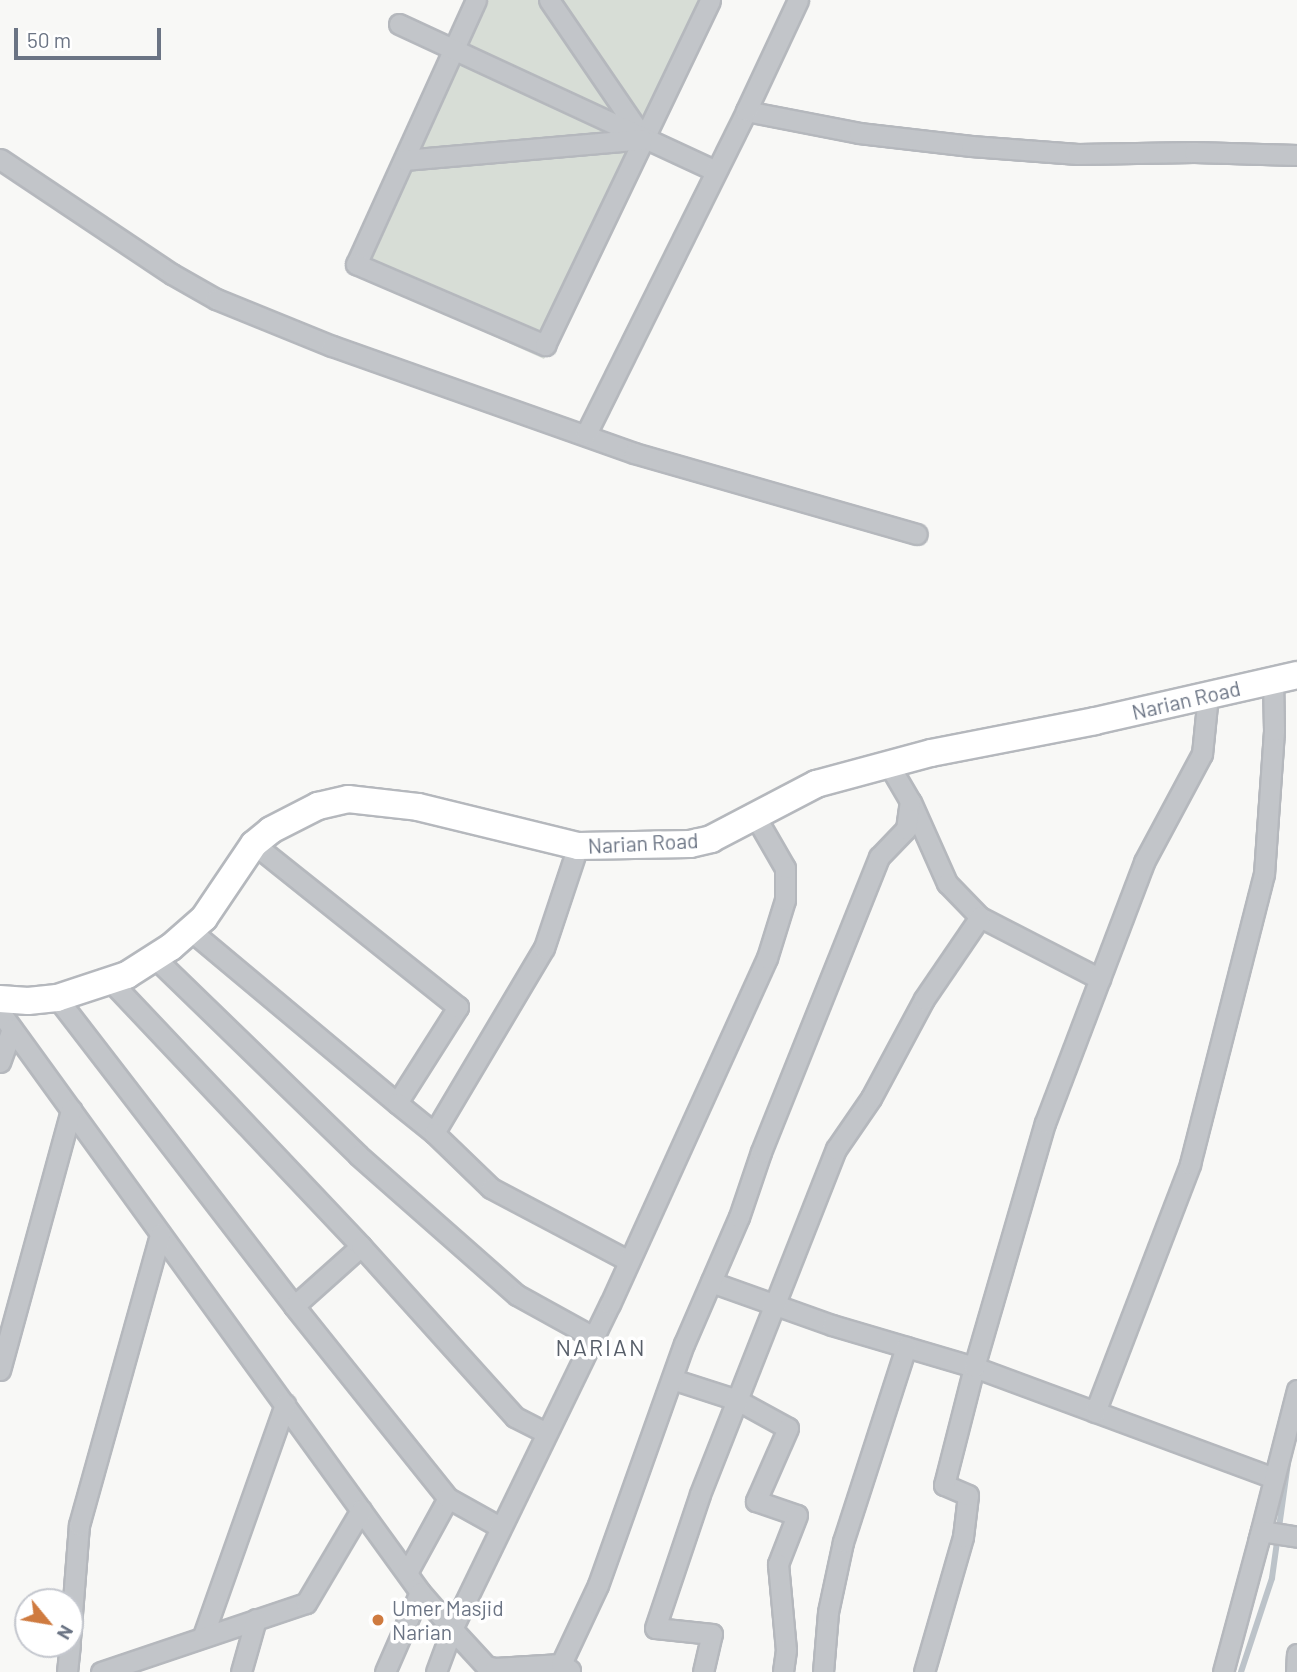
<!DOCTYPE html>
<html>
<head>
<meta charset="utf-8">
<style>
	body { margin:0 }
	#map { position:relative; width:1297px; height:1672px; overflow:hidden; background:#f8f8f6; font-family:Barlow,sans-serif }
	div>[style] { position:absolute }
	.green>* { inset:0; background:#d7ddd6 }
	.stream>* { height:6px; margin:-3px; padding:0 3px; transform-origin:3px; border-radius:3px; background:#bcc3c9 }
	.roads { filter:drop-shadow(2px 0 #b5b8bd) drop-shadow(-2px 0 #b5b8bd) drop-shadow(0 2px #b5b8bd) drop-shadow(0 -2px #b5b8bd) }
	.minor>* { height:19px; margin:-9.5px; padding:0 9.5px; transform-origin:9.5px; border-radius:9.5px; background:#c2c5c9 }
	.secondary>* { height:26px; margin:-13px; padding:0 13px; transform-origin:13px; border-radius:13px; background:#fff }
	.dots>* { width:19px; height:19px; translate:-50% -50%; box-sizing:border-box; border:4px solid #fff; border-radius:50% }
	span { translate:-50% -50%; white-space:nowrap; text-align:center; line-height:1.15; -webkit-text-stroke:7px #fff; paint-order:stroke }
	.street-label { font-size:21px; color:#6b7484 }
	.poi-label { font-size:21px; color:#6b7484 }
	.left { translate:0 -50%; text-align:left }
	.neighbourhood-label { font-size:23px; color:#585f6a; letter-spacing:2px }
	.north { position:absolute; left:14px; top:1588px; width:70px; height:70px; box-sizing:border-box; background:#fff; border:2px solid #c4c7ce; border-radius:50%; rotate:120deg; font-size:19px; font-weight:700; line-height:28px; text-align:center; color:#6b7484 }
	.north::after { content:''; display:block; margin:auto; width:24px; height:32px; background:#cf7b40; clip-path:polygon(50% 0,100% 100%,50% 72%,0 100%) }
	.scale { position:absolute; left:14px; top:28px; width:147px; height:32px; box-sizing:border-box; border:4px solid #6b7484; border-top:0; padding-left:9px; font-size:21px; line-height:24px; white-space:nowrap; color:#6b7484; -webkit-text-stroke:5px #fff; paint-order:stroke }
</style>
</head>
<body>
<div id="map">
	<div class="green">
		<i style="clip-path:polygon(484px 0,708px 0,544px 359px,359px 275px)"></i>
	</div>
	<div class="stream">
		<i style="left:1241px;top:1672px;width:99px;rotate:-71.7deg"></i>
		<i style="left:1272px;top:1578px;width:116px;rotate:-82.1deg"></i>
	</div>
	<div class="roads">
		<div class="minor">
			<i style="left:476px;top:0;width:290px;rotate:114.4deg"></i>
			<i style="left:356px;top:264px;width:206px;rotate:23.2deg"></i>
			<i style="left:545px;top:345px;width:382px;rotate:-64.4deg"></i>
			<i style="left:549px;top:0;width:167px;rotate:55.7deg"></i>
			<i style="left:399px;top:24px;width:349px;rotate:24.9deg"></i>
			<i style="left:746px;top:111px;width:115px;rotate:11deg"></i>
			<i style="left:859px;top:133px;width:113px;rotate:6.6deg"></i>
			<i style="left:971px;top:146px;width:107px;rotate:4.3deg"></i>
			<i style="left:1078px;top:154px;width:116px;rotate:-1deg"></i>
			<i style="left:1194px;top:152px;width:103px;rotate:1.7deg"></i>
			<i style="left:0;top:159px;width:207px;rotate:33.8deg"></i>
			<i style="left:172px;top:274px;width:51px;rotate:29.6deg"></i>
			<i style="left:216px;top:299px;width:125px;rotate:22.1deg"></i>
			<i style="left:332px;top:346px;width:320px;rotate:19.5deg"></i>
			<i style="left:634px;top:453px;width:294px;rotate:16deg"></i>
			<i style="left:404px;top:160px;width:239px;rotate:-5deg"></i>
			<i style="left:586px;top:434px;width:360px;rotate:-63.6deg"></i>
			<i style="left:746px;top:111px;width:123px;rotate:-64.9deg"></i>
			<i style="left:911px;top:802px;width:89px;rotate:66deg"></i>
			<i style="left:947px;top:883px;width:47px;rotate:45.9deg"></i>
			<i style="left:980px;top:917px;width:135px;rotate:27.3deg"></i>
			<i style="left:190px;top:930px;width:270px;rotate:39.9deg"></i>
			<i style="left:397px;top:1103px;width:114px;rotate:-57.6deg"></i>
			<i style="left:458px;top:1007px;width:261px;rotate:-141.4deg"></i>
			<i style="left:154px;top:957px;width:284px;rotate:44.1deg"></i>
			<i style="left:358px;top:1155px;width:212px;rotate:41.4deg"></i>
			<i style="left:517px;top:1295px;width:87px;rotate:28.9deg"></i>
			<i style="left:57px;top:998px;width:389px;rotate:52.4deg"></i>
			<i style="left:294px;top:1306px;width:90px;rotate:-41.8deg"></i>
			<i style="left:361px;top:1246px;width:365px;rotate:-133.4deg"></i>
			<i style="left:0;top:1012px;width:716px;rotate:54.09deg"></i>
			<i style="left:420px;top:1592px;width:49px;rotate:49.1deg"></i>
			<i style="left:452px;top:1629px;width:50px;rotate:47.4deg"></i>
			<i style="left:486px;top:1666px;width:9px;rotate:13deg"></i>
			<i style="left:495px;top:1668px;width:66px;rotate:-3.5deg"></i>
			<i style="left:561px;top:1664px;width:11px;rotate:34deg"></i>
			<i style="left:0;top:1062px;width:35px;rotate:-70deg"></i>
			<i style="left:397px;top:1103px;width:48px;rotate:39deg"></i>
			<i style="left:434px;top:1133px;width:215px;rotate:-59.3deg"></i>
			<i style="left:544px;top:948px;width:108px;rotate:-71.6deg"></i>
			<i style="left:434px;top:1133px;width:79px;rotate:44deg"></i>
			<i style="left:491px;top:1188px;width:156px;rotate:27.9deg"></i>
			<i style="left:361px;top:1246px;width:230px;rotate:48deg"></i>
			<i style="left:515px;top:1417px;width:35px;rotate:27deg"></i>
			<i style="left:711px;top:1282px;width:128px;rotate:19.6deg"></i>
			<i style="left:832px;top:1325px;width:148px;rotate:16.5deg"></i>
			<i style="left:974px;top:1367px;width:320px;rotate:20.3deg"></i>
			<i style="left:294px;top:1306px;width:246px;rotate:51.3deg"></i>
			<i style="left:448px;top:1498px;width:85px;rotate:118.7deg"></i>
			<i style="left:0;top:1370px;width:270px;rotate:-74.7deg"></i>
			<i style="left:672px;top:1379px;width:68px;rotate:17.9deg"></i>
			<i style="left:737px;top:1400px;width:58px;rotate:28.8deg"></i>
			<i style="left:788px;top:1428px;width:80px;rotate:113.7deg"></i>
			<i style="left:756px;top:1501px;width:43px;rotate:18.9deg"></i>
			<i style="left:797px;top:1515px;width:53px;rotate:111.2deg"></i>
			<i style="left:778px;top:1564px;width:86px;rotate:84.7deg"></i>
			<i style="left:786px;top:1650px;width:22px;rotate:98deg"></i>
			<i style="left:1095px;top:1412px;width:266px;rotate:-69deg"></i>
			<i style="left:1190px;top:1164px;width:299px;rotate:-75.7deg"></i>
			<i style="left:1264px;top:874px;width:144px;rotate:-86deg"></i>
			<i style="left:1274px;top:730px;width:50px;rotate:-91.1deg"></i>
			<i style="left:448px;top:1498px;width:60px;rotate:29.1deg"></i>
			<i style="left:1258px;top:1542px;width:157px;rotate:-75.6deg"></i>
			<i style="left:203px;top:1636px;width:246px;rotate:-70.5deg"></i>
			<i style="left:70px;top:1639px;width:114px;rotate:-85.5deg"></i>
			<i style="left:79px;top:1525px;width:302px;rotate:-74.4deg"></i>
			<i style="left:561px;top:1664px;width:87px;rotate:-64.9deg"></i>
			<i style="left:598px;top:1585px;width:256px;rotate:-70.4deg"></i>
			<i style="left:684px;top:1344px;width:138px;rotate:-66.6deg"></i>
			<i style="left:739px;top:1217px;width:69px;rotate:-71.3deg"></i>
			<i style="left:761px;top:1152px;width:318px;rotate:-68.2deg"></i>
			<i style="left:879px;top:857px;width:39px;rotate:-46deg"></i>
			<i style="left:906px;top:829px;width:28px;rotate:-82deg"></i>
			<i style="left:910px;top:801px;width:42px;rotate:-120.3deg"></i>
			<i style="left:67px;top:1672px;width:28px;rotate:-84deg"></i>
			<i style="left:101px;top:1672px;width:216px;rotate:-18.6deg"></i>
			<i style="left:306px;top:1603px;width:108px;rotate:-59.4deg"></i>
			<i style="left:241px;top:1672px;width:55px;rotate:-74.2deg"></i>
			<i style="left:385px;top:1672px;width:87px;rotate:-66.4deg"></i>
			<i style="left:436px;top:1672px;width:46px;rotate:-69.6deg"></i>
			<i style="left:452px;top:1629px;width:361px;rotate:-64.1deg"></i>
			<i style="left:610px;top:1304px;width:380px;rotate:-65.6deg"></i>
			<i style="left:767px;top:958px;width:61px;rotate:-72.8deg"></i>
			<i style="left:785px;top:900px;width:32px;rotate:-90deg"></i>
			<i style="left:785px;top:868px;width:60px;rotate:-120deg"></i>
			<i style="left:703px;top:1672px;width:39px;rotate:-77deg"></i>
			<i style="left:712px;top:1634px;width:57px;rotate:-174deg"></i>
			<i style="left:655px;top:1628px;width:141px;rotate:-71.4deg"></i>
			<i style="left:700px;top:1494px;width:371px;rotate:-68.5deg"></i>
			<i style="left:836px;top:1149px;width:62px;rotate:-55.5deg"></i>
			<i style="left:871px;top:1098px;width:112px;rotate:-61.8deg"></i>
			<i style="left:924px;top:999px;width:99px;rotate:-55.7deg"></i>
			<i style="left:823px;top:1672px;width:60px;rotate:-85.2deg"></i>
			<i style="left:828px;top:1612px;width:72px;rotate:-77.9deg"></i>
			<i style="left:843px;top:1542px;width:205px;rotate:-72.1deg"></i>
			<i style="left:924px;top:1672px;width:141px;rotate:-73.9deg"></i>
			<i style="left:963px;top:1537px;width:42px;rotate:-83.2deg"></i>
			<i style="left:968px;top:1495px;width:26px;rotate:-157deg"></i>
			<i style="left:944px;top:1485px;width:122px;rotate:-75.7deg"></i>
			<i style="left:974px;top:1367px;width:254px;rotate:-73.8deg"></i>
			<i style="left:1045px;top:1123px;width:279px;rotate:-69.2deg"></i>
			<i style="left:1144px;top:862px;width:123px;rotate:-61.8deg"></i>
			<i style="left:1202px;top:754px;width:59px;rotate:-84.2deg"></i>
			<i style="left:1223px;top:1672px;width:146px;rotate:-74.9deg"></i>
			<i style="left:1261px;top:1531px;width:36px;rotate:9deg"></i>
			<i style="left:1296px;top:1672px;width:18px;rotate:-87deg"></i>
		</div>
		<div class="secondary">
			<i style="left:0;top:999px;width:28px;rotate:4deg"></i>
			<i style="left:28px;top:1001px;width:29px;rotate:-6deg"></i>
			<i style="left:57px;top:998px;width:74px;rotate:-18.2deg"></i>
			<i style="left:127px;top:975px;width:52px;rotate:-32.5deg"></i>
			<i style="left:171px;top:947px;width:44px;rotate:-41.3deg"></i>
			<i style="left:204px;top:918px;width:89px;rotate:-56deg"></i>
			<i style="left:254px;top:844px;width:22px;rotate:-39deg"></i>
			<i style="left:271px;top:830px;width:53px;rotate:-27.1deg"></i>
			<i style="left:318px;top:806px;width:31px;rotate:-13deg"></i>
			<i style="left:348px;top:799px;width:70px;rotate:6.5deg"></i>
			<i style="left:418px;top:807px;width:165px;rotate:13.7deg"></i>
			<i style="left:578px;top:846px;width:112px;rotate:-1deg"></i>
			<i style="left:690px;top:844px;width:22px;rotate:-13deg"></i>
			<i style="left:711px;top:839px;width:119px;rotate:-27.6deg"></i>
			<i style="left:816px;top:784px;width:119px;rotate:-15.1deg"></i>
			<i style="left:931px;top:753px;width:167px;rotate:-11deg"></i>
			<i style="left:1095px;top:721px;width:207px;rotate:-12.8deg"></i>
		</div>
	</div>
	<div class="dots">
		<i style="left:378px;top:1620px;background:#cf7b40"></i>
	</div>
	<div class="street-label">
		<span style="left:1186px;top:700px;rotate:-13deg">Narian Road</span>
		<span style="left:643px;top:843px;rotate:-3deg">Narian Road</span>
	</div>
	<div class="poi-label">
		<span class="left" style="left:392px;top:1620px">Umer Masjid<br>Narian</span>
	</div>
	<div class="neighbourhood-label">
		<span style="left:601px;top:1347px">NARIAN</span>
	</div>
	<div class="north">N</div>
	<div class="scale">50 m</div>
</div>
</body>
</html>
